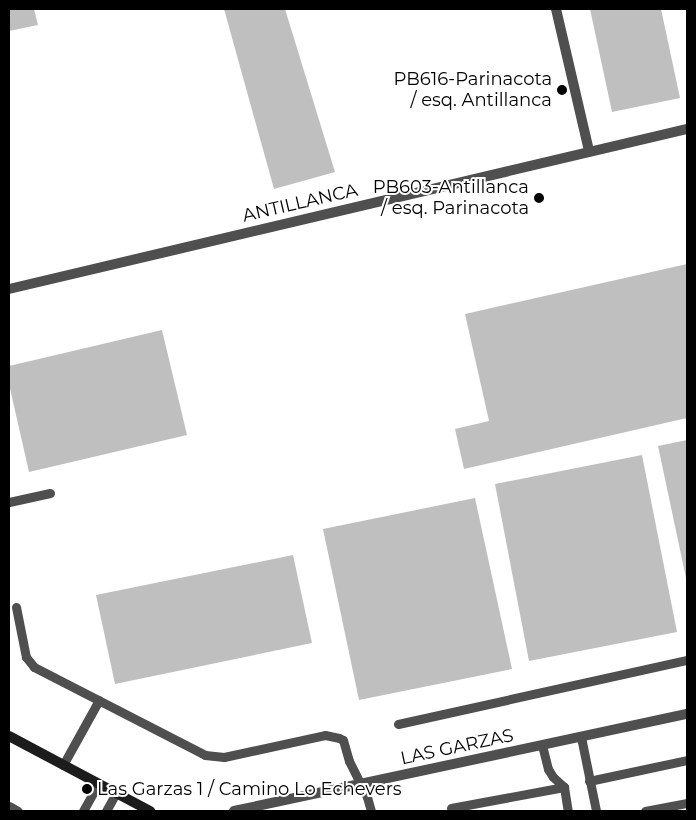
<!DOCTYPE html>
<html>
<head>
<meta charset="utf-8">
<style>
	body { margin:0 }
	#map { position:relative; width:696px; height:820px; overflow:hidden; background:#fff; font-family:Montserrat,sans-serif }
	div>[style] { position:absolute }
	.building>* { inset:0; background:#bfbfbf }
	.lane>* { height:9px; margin:-4.5px; padding:0 4.5px; transform-origin:4.5px; border-radius:4.5px; background:#4f4f4f }
	.street>* { height:10px; margin:-5px; padding:0 5px; transform-origin:5px; border-radius:5px; background:#4f4f4f }
	.secondary>* { height:10px; margin:-5px; padding:0 5px; transform-origin:5px; border-radius:5px; background:#1c1c1c }
	.dots>* { width:14px; height:14px; translate:-50% -50%; box-sizing:border-box; border:2px solid #fff; border-radius:50% }
	span { translate:-50% -50%; white-space:nowrap; text-align:center; line-height:1.15; -webkit-text-stroke:4px #fff; paint-order:stroke }
	.poi-label { font-size:18px; color:#000 }
	.right { translate:-100% -50%; text-align:right }
	.left { translate:0 -50%; text-align:left }
	.street-label { font-size:18px; color:#000 }
	.frame { position:absolute; inset:0; border:10px solid #000; pointer-events:none }
</style>
</head>
<body>
<div id="map">
	<div class="building">
		<i style="clip-path:polygon(9px 9px,34px 9px,38px 25px,9px 31px)"></i>
		<i style="clip-path:polygon(224px 9px,285px 9px,335px 172px,274px 189px)"></i>
		<i style="clip-path:polygon(590px 9px,661px 9px,680px 98px,612px 112px)"></i>
		<i style="clip-path:polygon(687px 264px,687px 418px,464px 469px,455px 429px,489px 421px,465px 314px)"></i>
		<i style="clip-path:polygon(162px 330px,187px 435px,29px 472px,9px 384px,9px 366px)"></i>
		<i style="clip-path:polygon(687px 440px,687px 578px,686px 578px,658px 446px)"></i>
		<i style="clip-path:polygon(642px 455px,677px 632px,529px 661px,495px 484px)"></i>
		<i style="clip-path:polygon(475px 498px,512px 669px,359px 700px,323px 529px)"></i>
		<i style="clip-path:polygon(293px 555px,312px 643px,115px 684px,96px 595px)"></i>
	</div>
	<div class="lane">
		<i style="left:9px;top:502px;width:42px;rotate:-12.4deg"></i>
		<i style="left:16px;top:607px;width:51px;rotate:78.7deg"></i>
		<i style="left:26px;top:657px;width:13px;rotate:51deg"></i>
		<i style="left:34px;top:667px;width:192px;rotate:27.2deg"></i>
		<i style="left:205px;top:755px;width:19px;rotate:6deg"></i>
		<i style="left:224px;top:757px;width:103px;rotate:-12.3deg"></i>
		<i style="left:325px;top:735px;width:14px;rotate:12deg"></i>
		<i style="left:339px;top:738px;width:4px;rotate:27deg"></i>
		<i style="left:343px;top:740px;width:22px;rotate:74deg"></i>
		<i style="left:349px;top:761px;width:40px;rotate:63.4deg"></i>
		<i style="left:367px;top:797px;width:15px;rotate:74deg"></i>
		<i style="left:398px;top:724px;width:296px;rotate:-12.5deg"></i>
		<i style="left:581px;top:737px;width:76px;rotate:78.5deg"></i>
		<i style="left:542px;top:745px;width:25px;rotate:76deg"></i>
		<i style="left:548px;top:769px;width:9px;rotate:58deg"></i>
		<i style="left:553px;top:777px;width:15px;rotate:42deg"></i>
		<i style="left:564px;top:787px;width:24px;rotate:81deg"></i>
		<i style="left:63px;top:765px;width:74px;rotate:-61deg"></i>
		<i style="left:589px;top:781px;width:100px;rotate:-12.1deg"></i>
		<i style="left:9px;top:806px;width:10px;rotate:29deg"></i>
		<i style="left:451px;top:808px;width:115px;rotate:-10.5deg"></i>
		<i style="left:83px;top:811px;width:31px;rotate:-61deg"></i>
		<i style="left:106px;top:811px;width:21px;rotate:-61deg"></i>
		<i style="left:645px;top:811px;width:43px;rotate:-10.8deg"></i>
	</div>
	<div class="street">
		<i style="left:556px;top:9px;width:146px;rotate:76.9deg"></i>
		<i style="left:9px;top:289px;width:697px;rotate:-13.28deg"></i>
		<i style="left:234px;top:811px;width:463px;rotate:-12.1deg"></i>
	</div>
	<div class="secondary">
		<i style="left:9px;top:736px;width:160px;rotate:28deg"></i>
	</div>
	<div class="dots">
		<i style="left:562px;top:90px;background:#000"></i>
		<i style="left:539px;top:198px;background:#000"></i>
		<i style="left:87px;top:789px;background:#000"></i>
	</div>
	<div class="poi-label">
		<span class="right" style="left:552px;top:90px">PB616-Parinacota<br>/ esq. Antillanca</span>
		<span class="right" style="left:529px;top:198px">PB603-Antillanca<br>/ esq. Parinacota</span>
		<span class="left" style="left:97px;top:789px">Las Garzas 1 / Camino Lo Echevers</span>
	</div>
	<div class="street-label">
		<span style="left:300px;top:203px;rotate:-13deg">ANTILLANCA</span>
		<span style="left:457px;top:747px;rotate:-12deg">LAS GARZAS</span>
	</div>
	<div class="frame"></div>
</div>
</body>
</html>
